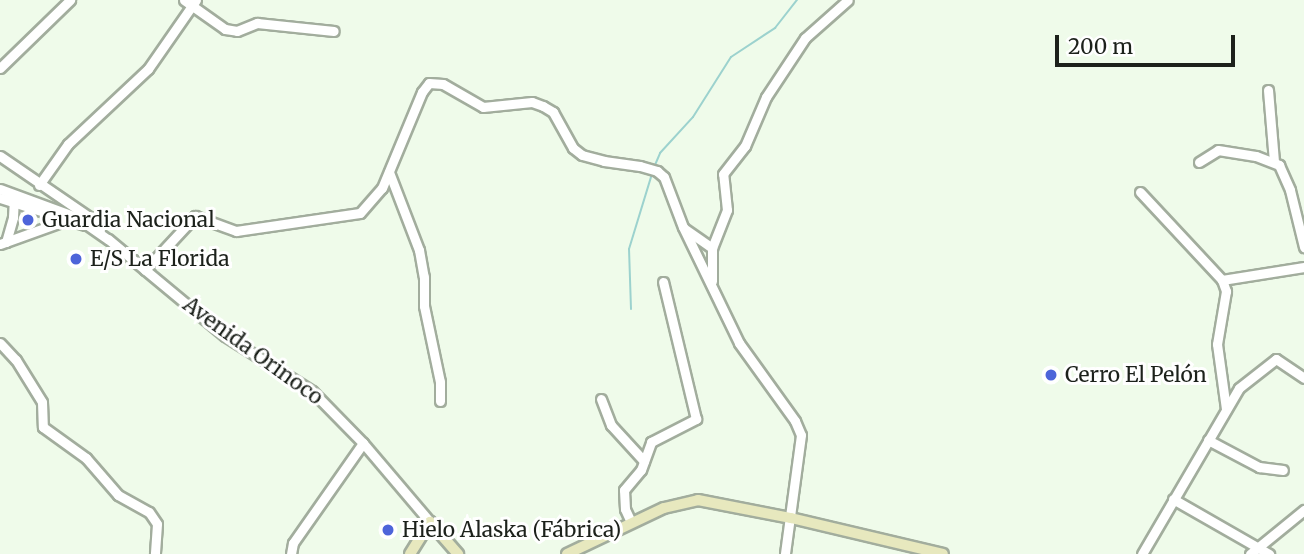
<!DOCTYPE html>
<html>
<head>
<meta charset="utf-8">
<style>
	body { margin:0 }
	#map { position:relative; width:1304px; height:554px; overflow:hidden; background:#effbea; font-family:Merriweather,serif }
	div>[style] { position:absolute }
	.stream>* { height:2px; margin:-1px; padding:0 1px; transform-origin:1px; border-radius:1px; background:#9cd2ce }
	.roads { filter:drop-shadow(2px 0 #a2ad9d) drop-shadow(-2px 0 #a2ad9d) drop-shadow(0 2px #a2ad9d) drop-shadow(0 -2px #a2ad9d) }
	.minor>* { height:9px; margin:-4.5px; padding:0 4.5px; transform-origin:4.5px; border-radius:4.5px; background:#fff }
	.major>* { height:10px; margin:-5px; padding:0 5px; transform-origin:5px; border-radius:5px; background:#e7e8be }
	.dots>* { width:19px; height:19px; translate:-50% -50%; box-sizing:border-box; border:4px solid #fff; border-radius:50% }
	span { translate:-50% -50%; white-space:nowrap; text-align:center; line-height:1.15; -webkit-text-stroke:6px #fff; paint-order:stroke }
	.poi-label { font-size:21px; color:#1c211b }
	.left { translate:0 -50%; text-align:left }
	.street-label { font-size:21px; color:#1c211b }
	.scale { position:absolute; left:1055px; top:35px; width:180px; height:32px; box-sizing:border-box; border:4px solid #1c211b; border-top:0; padding-left:9px; font-size:21px; line-height:24px; white-space:nowrap; color:#1c211b; -webkit-text-stroke:5px #fff; paint-order:stroke }
</style>
</head>
<body>
<div id="map">
	<div class="stream">
		<i style="left:655px;top:165px;width:13px;rotate:-67deg"></i>
		<i style="left:660px;top:153px;width:49px;rotate:-47.5deg"></i>
		<i style="left:693px;top:117px;width:71px;rotate:-57.7deg"></i>
		<i style="left:731px;top:57px;width:53px;rotate:-33.4deg"></i>
		<i style="left:775px;top:28px;width:36px;rotate:-52deg"></i>
		<i style="left:631px;top:309px;width:60px;rotate:-91.9deg"></i>
		<i style="left:629px;top:249px;width:78px;rotate:-73deg"></i>
	</div>
	<div class="roads">
		<div class="minor">
			<i style="left:184px;top:0;width:50px;rotate:35.3deg"></i>
			<i style="left:225px;top:29px;width:12px;rotate:9deg"></i>
			<i style="left:237px;top:31px;width:22px;rotate:-22deg"></i>
			<i style="left:257px;top:23px;width:77px;rotate:5.9deg"></i>
			<i style="left:0;top:68px;width:98px;rotate:-44.2deg"></i>
			<i style="left:1268px;top:90px;width:72px;rotate:85.2deg"></i>
			<i style="left:0;top:156px;width:108px;rotate:34.4deg"></i>
			<i style="left:89px;top:217px;width:17px;rotate:50deg"></i>
			<i style="left:1199px;top:162px;width:22px;rotate:-32deg"></i>
			<i style="left:1218px;top:150px;width:38px;rotate:9deg"></i>
			<i style="left:1256px;top:156px;width:25px;rotate:21deg"></i>
			<i style="left:1279px;top:165px;width:27px;rotate:66deg"></i>
			<i style="left:1290px;top:190px;width:59px;rotate:76.2deg"></i>
			<i style="left:389px;top:172px;width:84px;rotate:69deg"></i>
			<i style="left:419px;top:250px;width:27px;rotate:80deg"></i>
			<i style="left:424px;top:277px;width:29px;rotate:90deg"></i>
			<i style="left:424px;top:306px;width:78px;rotate:78.1deg"></i>
			<i style="left:440px;top:382px;width:19px;rotate:90deg"></i>
			<i style="left:39px;top:185px;width:50px;rotate:-54.7deg"></i>
			<i style="left:68px;top:144px;width:110px;rotate:-43.2deg"></i>
			<i style="left:148px;top:69px;width:84px;rotate:-55.2deg"></i>
			<i style="left:0;top:189px;width:81px;rotate:20.2deg"></i>
			<i style="left:76px;top:217px;width:39px;rotate:35deg"></i>
			<i style="left:108px;top:239px;width:152px;rotate:39.7deg"></i>
			<i style="left:225px;top:336px;width:103px;rotate:32.3deg"></i>
			<i style="left:312px;top:391px;width:73px;rotate:45.6deg"></i>
			<i style="left:363px;top:443px;width:104px;rotate:49.7deg"></i>
			<i style="left:1140px;top:192px;width:120px;rotate:47deg"></i>
			<i style="left:1222px;top:280px;width:12px;rotate:70deg"></i>
			<i style="left:1226px;top:291px;width:54px;rotate:99.6deg"></i>
			<i style="left:1217px;top:344px;width:66px;rotate:82.1deg"></i>
			<i style="left:0;top:198px;width:89px;rotate:17.6deg"></i>
			<i style="left:685px;top:229px;width:33px;rotate:35deg"></i>
			<i style="left:6px;top:242px;width:26px;rotate:-74deg"></i>
			<i style="left:13px;top:217px;width:18px;rotate:-87deg"></i>
			<i style="left:0;top:244px;width:68px;rotate:-19.8deg"></i>
			<i style="left:145px;top:270px;width:74px;rotate:-47.2deg"></i>
			<i style="left:195px;top:216px;width:44px;rotate:20.1deg"></i>
			<i style="left:236px;top:231px;width:125px;rotate:-8.3deg"></i>
			<i style="left:360px;top:213px;width:33px;rotate:-49deg"></i>
			<i style="left:382px;top:188px;width:104px;rotate:-67.4deg"></i>
			<i style="left:422px;top:92px;width:11px;rotate:-52deg"></i>
			<i style="left:429px;top:83px;width:14px;rotate:4deg"></i>
			<i style="left:443px;top:84px;width:46px;rotate:29.9deg"></i>
			<i style="left:483px;top:107px;width:49px;rotate:-5.8deg"></i>
			<i style="left:532px;top:102px;width:12px;rotate:20deg"></i>
			<i style="left:543px;top:106px;width:12px;rotate:31deg"></i>
			<i style="left:553px;top:112px;width:41px;rotate:60.9deg"></i>
			<i style="left:573px;top:148px;width:11px;rotate:38deg"></i>
			<i style="left:582px;top:155px;width:23px;rotate:15deg"></i>
			<i style="left:604px;top:161px;width:36px;rotate:8deg"></i>
			<i style="left:640px;top:166px;width:18px;rotate:16deg"></i>
			<i style="left:657px;top:171px;width:9px;rotate:41deg"></i>
			<i style="left:664px;top:177px;width:53px;rotate:69.2deg"></i>
			<i style="left:683px;top:227px;width:129px;rotate:64.2deg"></i>
			<i style="left:739px;top:343px;width:96px;rotate:54.3deg"></i>
			<i style="left:795px;top:421px;width:15px;rotate:67deg"></i>
			<i style="left:801px;top:435px;width:120px;rotate:97.7deg"></i>
			<i style="left:1222px;top:280px;width:83px;rotate:-9deg"></i>
			<i style="left:712px;top:281px;width:33px;rotate:-90deg"></i>
			<i style="left:712px;top:248px;width:41px;rotate:-68.5deg"></i>
			<i style="left:727px;top:210px;width:36px;rotate:-96deg"></i>
			<i style="left:723px;top:174px;width:36px;rotate:-52deg"></i>
			<i style="left:745px;top:146px;width:53px;rotate:-66.8deg"></i>
			<i style="left:766px;top:97px;width:71px;rotate:-56.5deg"></i>
			<i style="left:805px;top:38px;width:57px;rotate:-41.5deg"></i>
			<i style="left:0;top:343px;width:23px;rotate:47deg"></i>
			<i style="left:16px;top:360px;width:49px;rotate:58.2deg"></i>
			<i style="left:42px;top:402px;width:25px;rotate:88deg"></i>
			<i style="left:43px;top:427px;width:53px;rotate:35.8deg"></i>
			<i style="left:86px;top:458px;width:49px;rotate:49.1deg"></i>
			<i style="left:118px;top:495px;width:35px;rotate:29deg"></i>
			<i style="left:149px;top:512px;width:14px;rotate:56deg"></i>
			<i style="left:157px;top:524px;width:30px;rotate:94deg"></i>
			<i style="left:601px;top:399px;width:28px;rotate:69deg"></i>
			<i style="left:611px;top:425px;width:49px;rotate:47.5deg"></i>
			<i style="left:1208px;top:440px;width:58px;rotate:27.9deg"></i>
			<i style="left:1259px;top:467px;width:24px;rotate:7deg"></i>
			<i style="left:1173px;top:499px;width:111px;rotate:29.8deg"></i>
			<i style="left:631px;top:522px;width:14px;rotate:-115deg"></i>
			<i style="left:625px;top:509px;width:19px;rotate:-93deg"></i>
			<i style="left:624px;top:490px;width:26px;rotate:-50deg"></i>
			<i style="left:641px;top:470px;width:30px;rotate:-70deg"></i>
			<i style="left:651px;top:442px;width:51px;rotate:-27.1deg"></i>
			<i style="left:696px;top:419px;width:141px;rotate:-103.5deg"></i>
			<i style="left:291px;top:554px;width:11px;rotate:-80deg"></i>
			<i style="left:293px;top:543px;width:122px;rotate:-55deg"></i>
			<i style="left:1142px;top:554px;width:192px;rotate:-59.7deg"></i>
			<i style="left:1239px;top:388px;width:47px;rotate:-38.1deg"></i>
			<i style="left:1276px;top:359px;width:34px;rotate:34deg"></i>
			<i style="left:1250px;top:554px;width:70px;rotate:-39.2deg"></i>
		</div>
		<div class="major">
			<i style="left:410px;top:554px;width:38px;rotate:-58deg"></i>
			<i style="left:430px;top:522px;width:43px;rotate:48.8deg"></i>
			<i style="left:567px;top:554px;width:107px;rotate:-25.4deg"></i>
			<i style="left:664px;top:508px;width:35px;rotate:-13deg"></i>
			<i style="left:698px;top:500px;width:95px;rotate:11deg"></i>
			<i style="left:791px;top:518px;width:156px;rotate:13.3deg"></i>
		</div>
	</div>
	<div class="dots">
		<i style="left:28px;top:220px;background:#4d64d9"></i>
		<i style="left:76px;top:259px;background:#4d64d9"></i>
		<i style="left:1051px;top:375px;background:#4d64d9"></i>
		<i style="left:388px;top:530px;background:#4d64d9"></i>
	</div>
	<div class="poi-label">
		<span class="left" style="left:42px;top:220px">Guardia Nacional</span>
		<span class="left" style="left:90px;top:259px">E/S La Florida</span>
		<span class="left" style="left:1065px;top:375px">Cerro El Pelón</span>
		<span class="left" style="left:402px;top:530px">Hielo Alaska (Fábrica)</span>
	</div>
	<div class="street-label">
		<span style="left:253px;top:351px;rotate:36deg">Avenida Orinoco</span>
	</div>
	<div class="scale">200 m</div>
</div>
</body>
</html>
